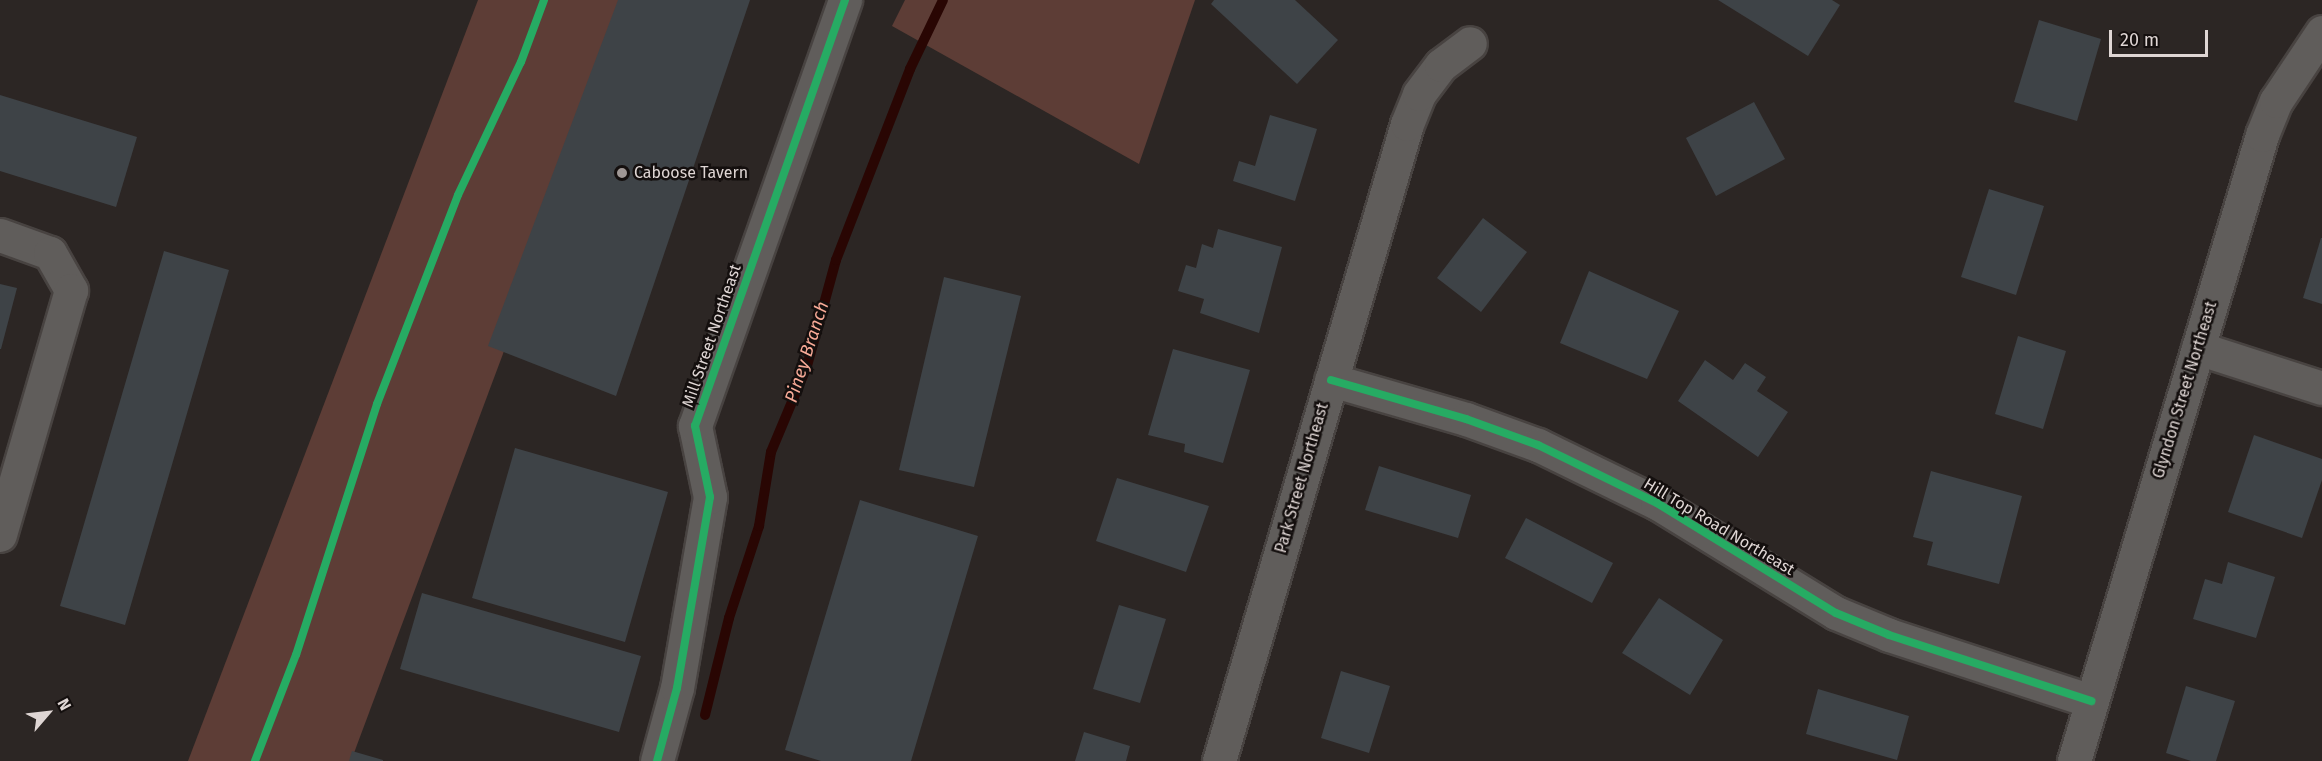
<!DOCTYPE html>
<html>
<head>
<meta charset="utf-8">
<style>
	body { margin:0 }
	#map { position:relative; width:2322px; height:761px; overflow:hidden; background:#2c2624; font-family:"Fira Sans",sans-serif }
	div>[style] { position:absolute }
	.green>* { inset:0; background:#5d3d36 }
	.stream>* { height:10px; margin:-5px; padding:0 5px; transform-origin:5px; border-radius:5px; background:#290603 }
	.building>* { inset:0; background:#3e4347 }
	.roads { filter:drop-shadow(2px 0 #484341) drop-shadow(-2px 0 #484341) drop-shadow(0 2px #484341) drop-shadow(0 -2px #484341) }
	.minor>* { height:33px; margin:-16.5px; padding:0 16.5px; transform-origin:16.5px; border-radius:16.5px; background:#605d5b }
	.cycleway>* { height:8px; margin:-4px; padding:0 4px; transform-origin:4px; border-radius:4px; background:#26ab63 }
	.dots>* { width:16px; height:16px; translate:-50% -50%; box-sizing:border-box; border:3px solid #140f0e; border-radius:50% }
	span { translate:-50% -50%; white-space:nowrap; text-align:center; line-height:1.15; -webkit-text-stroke:5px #140f0e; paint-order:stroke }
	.poi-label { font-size:16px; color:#dfd6d4 }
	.left { translate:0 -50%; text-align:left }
	.street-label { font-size:16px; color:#dfd6d4 }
	.water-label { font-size:18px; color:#f8aa97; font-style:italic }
	.north { position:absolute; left:18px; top:683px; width:60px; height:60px; -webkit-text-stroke:4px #140f0e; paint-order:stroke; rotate:62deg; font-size:16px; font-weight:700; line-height:24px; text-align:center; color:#dfd6d4 }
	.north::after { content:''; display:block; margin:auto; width:21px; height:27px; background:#dfd6d4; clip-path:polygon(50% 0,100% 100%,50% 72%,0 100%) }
	.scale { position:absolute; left:2109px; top:30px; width:99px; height:27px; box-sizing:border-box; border:3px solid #dfd6d4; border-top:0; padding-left:8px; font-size:18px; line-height:21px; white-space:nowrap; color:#dfd6d4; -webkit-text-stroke:4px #140f0e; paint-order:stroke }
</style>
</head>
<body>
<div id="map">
	<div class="green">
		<i style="clip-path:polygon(478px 0,635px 0,351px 761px,188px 761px)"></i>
		<i style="clip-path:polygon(905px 0,1195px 0,1139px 164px,892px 26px)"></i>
	</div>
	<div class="stream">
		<i style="left:705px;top:715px;width:100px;rotate:-76.1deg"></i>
		<i style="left:729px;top:618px;width:97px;rotate:-71.9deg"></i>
		<i style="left:759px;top:526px;width:75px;rotate:-80.8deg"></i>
		<i style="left:771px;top:452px;width:93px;rotate:-67.3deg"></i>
		<i style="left:807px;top:366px;width:110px;rotate:-74.7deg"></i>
		<i style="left:836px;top:260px;width:205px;rotate:-68.8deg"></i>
		<i style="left:910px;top:69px;width:76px;rotate:-64.4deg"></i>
	</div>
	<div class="building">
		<i style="clip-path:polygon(618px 0,750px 0,616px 396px,488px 346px)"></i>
		<i style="clip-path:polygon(1214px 0,1295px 0,1338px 40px,1297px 84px,1211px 4px)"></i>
		<i style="clip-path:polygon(1718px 0,1832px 0,1840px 5px,1808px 56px)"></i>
		<i style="clip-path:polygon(2039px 20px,2101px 39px,2077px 121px,2014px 102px)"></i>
		<i style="clip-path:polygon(0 95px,137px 137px,116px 207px,0 171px)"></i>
		<i style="clip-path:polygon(1754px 102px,1785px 159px,1716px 196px,1686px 138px)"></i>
		<i style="clip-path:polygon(1270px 115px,1317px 129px,1295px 201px,1233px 181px,1239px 161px,1255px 166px)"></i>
		<i style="clip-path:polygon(1989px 189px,2044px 206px,2016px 295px,1961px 277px)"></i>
		<i style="clip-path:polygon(1483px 218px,1527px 252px,1481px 312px,1437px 278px)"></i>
		<i style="clip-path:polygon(1218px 229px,1282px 247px,1259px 333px,1200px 313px,1204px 299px,1178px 291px,1186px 265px,1196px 268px,1202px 244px,1213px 248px)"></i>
		<i style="clip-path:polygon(2321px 238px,2322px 238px,2322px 304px,2303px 298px)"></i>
		<i style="clip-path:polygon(164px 251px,229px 270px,125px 625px,60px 606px)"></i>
		<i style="clip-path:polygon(1589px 271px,1679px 311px,1647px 379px,1560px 343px)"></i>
		<i style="clip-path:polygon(944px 277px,1021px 296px,974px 487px,899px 470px)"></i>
		<i style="clip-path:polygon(0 284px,17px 288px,1px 349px,0 349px)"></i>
		<i style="clip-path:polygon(2018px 336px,2066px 351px,2043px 429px,1995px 414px)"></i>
		<i style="clip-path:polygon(1173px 349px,1250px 370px,1223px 463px,1184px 452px,1185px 444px,1148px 435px)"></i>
		<i style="clip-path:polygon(1705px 360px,1733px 380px,1745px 363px,1766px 377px,1757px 391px,1788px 412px,1758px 457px,1678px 401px)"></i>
		<i style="clip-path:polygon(2254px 435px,2322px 459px,2322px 480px,2302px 538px,2228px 512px)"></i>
		<i style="clip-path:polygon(515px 448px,668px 492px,625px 642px,472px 598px)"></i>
		<i style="clip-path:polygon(1379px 466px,1471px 495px,1458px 538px,1365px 510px)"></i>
		<i style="clip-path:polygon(1931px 471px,2022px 496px,1999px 584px,1927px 565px,1933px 542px,1913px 537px)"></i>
		<i style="clip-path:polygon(1117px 478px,1209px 506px,1186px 572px,1096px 541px)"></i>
		<i style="clip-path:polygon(860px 500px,978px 536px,911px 761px,821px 761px,785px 750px)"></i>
		<i style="clip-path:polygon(1526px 518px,1613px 563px,1592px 603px,1505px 558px)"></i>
		<i style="clip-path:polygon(2228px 562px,2275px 577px,2256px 638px,2193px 619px,2205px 579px,2222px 584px)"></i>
		<i style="clip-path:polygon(422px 593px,641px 656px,619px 732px,400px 669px)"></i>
		<i style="clip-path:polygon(1659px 598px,1723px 640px,1690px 695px,1622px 653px)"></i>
		<i style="clip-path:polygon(1119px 605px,1166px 619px,1140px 703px,1093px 689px)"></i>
		<i style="clip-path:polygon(1341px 671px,1390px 686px,1369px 753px,1321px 738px)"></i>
		<i style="clip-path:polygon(2186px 686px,2235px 701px,2216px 761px,2191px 761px,2166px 753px)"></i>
		<i style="clip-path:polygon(1818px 689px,1909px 716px,1897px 760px,1806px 734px)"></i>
		<i style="clip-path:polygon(1084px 732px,1130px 746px,1126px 761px,1075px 761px)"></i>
		<i style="clip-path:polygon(352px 751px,383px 760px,383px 761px,349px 761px)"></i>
	</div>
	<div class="roads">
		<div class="minor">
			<i style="left:0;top:235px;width:53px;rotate:19.8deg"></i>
			<i style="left:50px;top:253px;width:43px;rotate:60.4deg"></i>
			<i style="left:71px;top:290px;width:255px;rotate:106.2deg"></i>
			<i style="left:2198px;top:348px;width:130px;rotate:17.9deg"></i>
			<i style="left:1331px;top:380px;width:141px;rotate:16.1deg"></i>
			<i style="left:1466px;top:419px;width:77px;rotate:19.9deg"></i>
			<i style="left:1538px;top:445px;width:132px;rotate:26deg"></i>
			<i style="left:1657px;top:503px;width:210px;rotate:31.6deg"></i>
			<i style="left:1836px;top:613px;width:57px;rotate:22.5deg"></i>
			<i style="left:1889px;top:635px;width:213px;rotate:18.1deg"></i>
			<i style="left:657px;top:761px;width:76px;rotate:-74.7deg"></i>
			<i style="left:677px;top:688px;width:194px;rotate:-80.2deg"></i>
			<i style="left:710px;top:497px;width:73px;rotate:-101.9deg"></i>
			<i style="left:695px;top:426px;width:452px;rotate:-70.6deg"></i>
			<i style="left:1219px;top:761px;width:664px;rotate:-73.56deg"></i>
			<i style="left:1407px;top:124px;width:32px;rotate:-68deg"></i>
			<i style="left:1419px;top:94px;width:36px;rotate:-53deg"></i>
			<i style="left:1441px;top:65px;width:36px;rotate:-37deg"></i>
			<i style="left:2074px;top:761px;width:654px;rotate:-73.28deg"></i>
			<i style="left:2262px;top:135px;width:37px;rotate:-68deg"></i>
			<i style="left:2276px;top:101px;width:83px;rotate:-56.3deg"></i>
		</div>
	</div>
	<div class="cycleway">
		<i style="left:1331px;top:380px;width:141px;rotate:16.1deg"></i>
		<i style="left:1466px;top:419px;width:77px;rotate:19.9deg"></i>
		<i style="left:1538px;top:445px;width:132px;rotate:26deg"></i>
		<i style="left:1657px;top:503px;width:210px;rotate:31.6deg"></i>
		<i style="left:1836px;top:613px;width:57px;rotate:22.5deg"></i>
		<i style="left:1889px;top:635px;width:213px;rotate:18.1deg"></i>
		<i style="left:255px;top:761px;width:114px;rotate:-68.9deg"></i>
		<i style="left:296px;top:655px;width:264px;rotate:-72.1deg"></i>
		<i style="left:377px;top:404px;width:224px;rotate:-68.8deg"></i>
		<i style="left:458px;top:195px;width:147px;rotate:-64.7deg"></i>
		<i style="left:521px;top:62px;width:66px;rotate:-69.6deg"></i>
		<i style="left:657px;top:761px;width:76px;rotate:-74.7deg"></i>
		<i style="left:677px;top:688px;width:194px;rotate:-80.2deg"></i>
		<i style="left:710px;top:497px;width:73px;rotate:-101.9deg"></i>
		<i style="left:695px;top:426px;width:452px;rotate:-70.6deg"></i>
	</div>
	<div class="dots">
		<i style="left:622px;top:173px;background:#a09896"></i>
	</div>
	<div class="poi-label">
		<span class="left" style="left:634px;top:173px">Caboose Tavern</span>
	</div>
	<div class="street-label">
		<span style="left:712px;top:336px;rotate:-71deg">Mill Street Northeast</span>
		<span style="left:2185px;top:390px;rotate:-73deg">Glyndon Street Northeast</span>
		<span style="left:1302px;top:478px;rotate:-74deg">Park Street Northeast</span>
		<span style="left:1719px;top:527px;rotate:31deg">Hill Top Road Northeast</span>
	</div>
	<div class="water-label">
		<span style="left:807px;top:352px;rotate:-72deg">Piney Branch</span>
	</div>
	<div class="north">N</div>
	<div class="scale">20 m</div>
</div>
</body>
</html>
